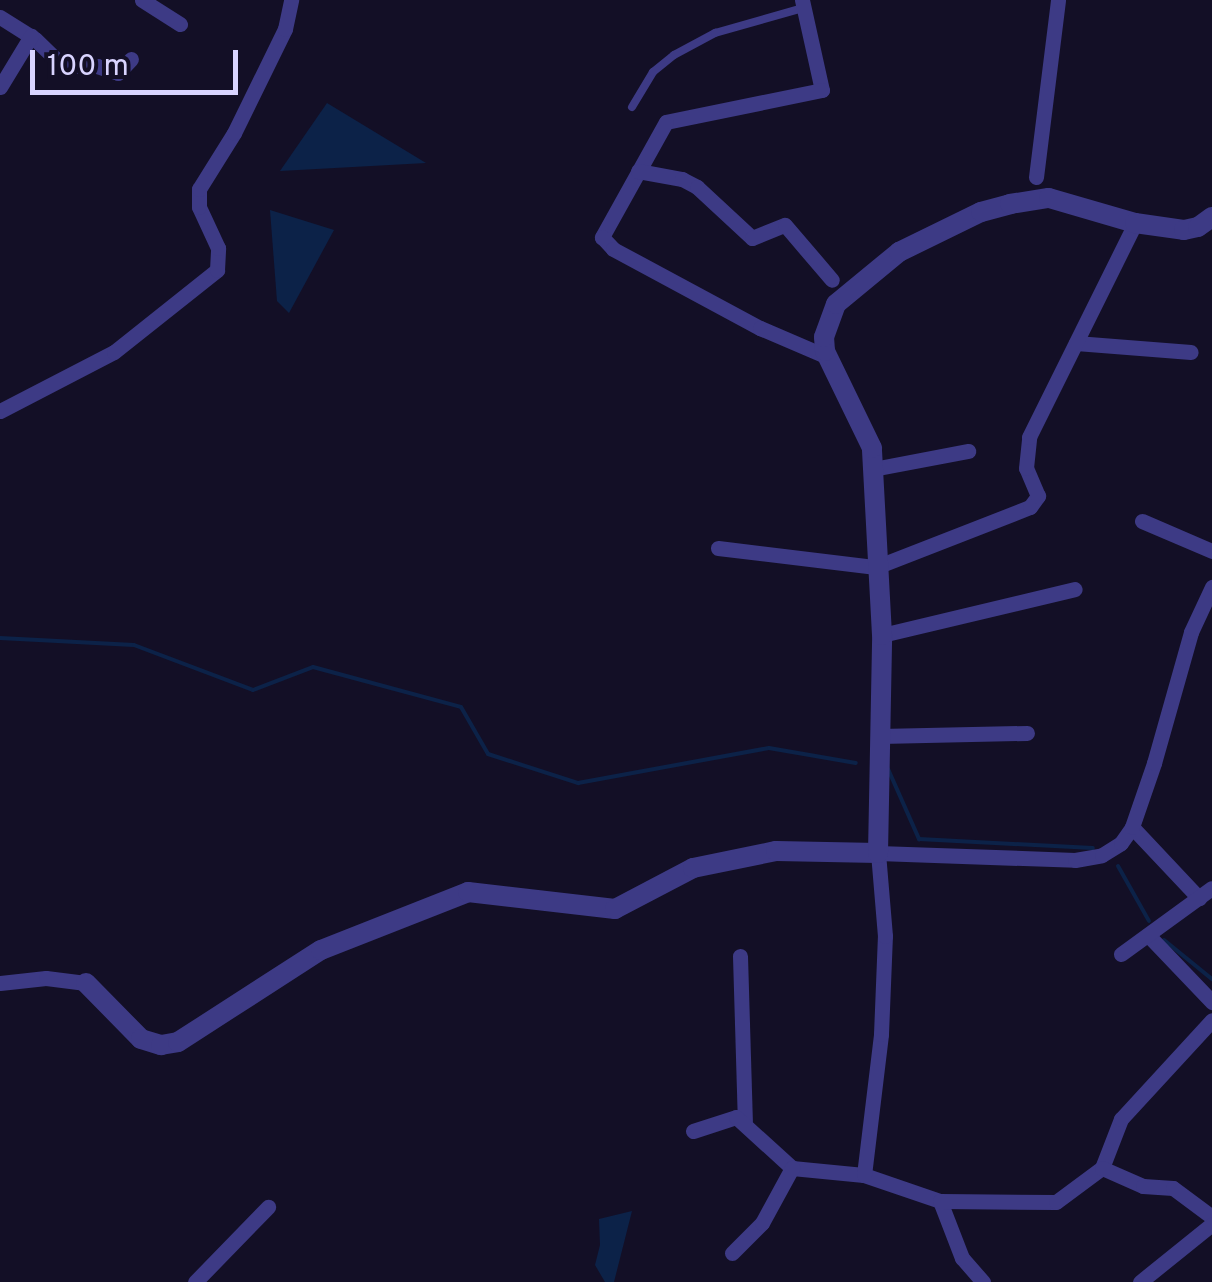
<!DOCTYPE html>
<html>
<head>
<meta charset="utf-8">
<style>
	body { margin:0 }
	#map { position:relative; width:1212px; height:1282px; overflow:hidden; background:#130f26; font-family:Overpass,sans-serif }
	div>[style] { position:absolute }
	.water>* { inset:0; background:#0c2248 }
	.stream>* { height:4px; margin:-2px; padding:0 2px; transform-origin:2px; border-radius:2px; background:#0c2248 }
	.service>* { height:8px; margin:-4px; padding:0 4px; transform-origin:4px; border-radius:4px; background:#3d3a85 }
	.minor>* { height:15px; margin:-7.5px; padding:0 7.5px; transform-origin:7.5px; border-radius:7.5px; background:#3d3a85 }
	.tertiary>* { height:20px; margin:-10px; padding:0 10px; transform-origin:10px; border-radius:10px; background:#3d3a85 }
	span { translate:-50% -50%; white-space:nowrap; text-align:center; line-height:1.15; -webkit-text-stroke:9px #130f26; paint-order:stroke }
	.scale { position:absolute; left:30px; top:50px; width:208px; height:45px; box-sizing:border-box; border:5px solid #d9d4ff; border-top:0; padding-left:12px; font-size:30px; line-height:35px; white-space:nowrap; color:#d9d4ff; -webkit-text-stroke:8px #130f26; paint-order:stroke }
</style>
</head>
<body>
<div id="map">
	<div class="water">
		<i style="clip-path:polygon(327px 103px,426px 163px,280px 171px)"></i>
		<i style="clip-path:polygon(270px 210px,334px 230px,289px 313px,277px 301px)"></i>
		<i style="clip-path:polygon(632px 1211px,614px 1282px,605px 1282px,595px 1265px,600px 1245px,599px 1219px)"></i>
	</div>
	<div class="stream">
		<i style="left:0;top:638px;width:134px;rotate:3deg"></i>
		<i style="left:134px;top:645px;width:127px;rotate:20.7deg"></i>
		<i style="left:253px;top:690px;width:64px;rotate:-21deg"></i>
		<i style="left:313px;top:667px;width:153px;rotate:15.1deg"></i>
		<i style="left:461px;top:707px;width:54px;rotate:60.1deg"></i>
		<i style="left:488px;top:754px;width:95px;rotate:17.9deg"></i>
		<i style="left:578px;top:783px;width:194px;rotate:-10.4deg"></i>
		<i style="left:769px;top:748px;width:88px;rotate:9.8deg"></i>
		<i style="left:888px;top:769px;width:77px;rotate:66.1deg"></i>
		<i style="left:919px;top:839px;width:174px;rotate:3deg"></i>
		<i style="left:1118px;top:866px;width:63px;rotate:60.6deg"></i>
		<i style="left:1164px;top:940px;width:62px;rotate:39.1deg"></i>
	</div>
	<div class="service">
		<i style="left:632px;top:107px;width:41px;rotate:-59deg"></i>
		<i style="left:653px;top:72px;width:27px;rotate:-39deg"></i>
		<i style="left:674px;top:55px;width:47px;rotate:-28.2deg"></i>
		<i style="left:715px;top:33px;width:91px;rotate:-15.9deg"></i>
	</div>
	<div class="minor">
		<i style="left:142px;top:0;width:45px;rotate:32.3deg"></i>
		<i style="left:802px;top:0;width:92px;rotate:77.5deg"></i>
		<i style="left:822px;top:90px;width:159px;rotate:168.4deg"></i>
		<i style="left:666px;top:122px;width:132px;rotate:119.1deg"></i>
		<i style="left:602px;top:237px;width:16px;rotate:47deg"></i>
		<i style="left:613px;top:249px;width:167px;rotate:28.3deg"></i>
		<i style="left:760px;top:328px;width:74px;rotate:23.1deg"></i>
		<i style="left:0;top:17px;width:41px;rotate:32.2deg"></i>
		<i style="left:35px;top:39px;width:39px;rotate:44deg"></i>
		<i style="left:63px;top:66px;width:34px"></i>
		<i style="left:97px;top:66px;width:22px;rotate:18deg"></i>
		<i style="left:118px;top:73px;width:19px;rotate:-47deg"></i>
		<i style="left:0;top:87px;width:60px;rotate:-58.7deg"></i>
		<i style="left:638px;top:171px;width:45px;rotate:10.3deg"></i>
		<i style="left:682px;top:179px;width:17px;rotate:28deg"></i>
		<i style="left:697px;top:187px;width:75px;rotate:42.8deg"></i>
		<i style="left:752px;top:238px;width:35px;rotate:-22deg"></i>
		<i style="left:785px;top:225px;width:72px;rotate:49.5deg"></i>
		<i style="left:1036px;top:177px;width:178px;rotate:-82.9deg"></i>
		<i style="left:1076px;top:343px;width:115px;rotate:4.5deg"></i>
		<i style="left:0;top:411px;width:128px;rotate:-27.4deg"></i>
		<i style="left:114px;top:352px;width:132px;rotate:-38.5deg"></i>
		<i style="left:217px;top:270px;width:22px;rotate:-87deg"></i>
		<i style="left:218px;top:248px;width:45px;rotate:-114.9deg"></i>
		<i style="left:199px;top:207px;width:18px;rotate:-90deg"></i>
		<i style="left:199px;top:189px;width:66px;rotate:-58deg"></i>
		<i style="left:234px;top:133px;width:116px;rotate:-63.9deg"></i>
		<i style="left:285px;top:29px;width:30px;rotate:-78deg"></i>
		<i style="left:873px;top:469px;width:97px;rotate:-10.7deg"></i>
		<i style="left:1142px;top:521px;width:76px;rotate:23.2deg"></i>
		<i style="left:718px;top:548px;width:159px;rotate:6.9deg"></i>
		<i style="left:876px;top:567px;width:165px;rotate:-21.3deg"></i>
		<i style="left:1030px;top:507px;width:14px;rotate:-54deg"></i>
		<i style="left:1038px;top:496px;width:30px;rotate:-113deg"></i>
		<i style="left:1026px;top:468px;width:31px;rotate:-84deg"></i>
		<i style="left:1029px;top:437px;width:239px;rotate:-63.6deg"></i>
		<i style="left:882px;top:635px;width:198px;rotate:-13.4deg"></i>
		<i style="left:880px;top:736px;width:147px;rotate:-1.2deg"></i>
		<i style="left:1132px;top:827px;width:98px;rotate:46.7deg"></i>
		<i style="left:1148px;top:935px;width:93px;rotate:46.3deg"></i>
		<i style="left:1121px;top:954px;width:112px;rotate:-36deg"></i>
		<i style="left:740px;top:956px;width:165px;rotate:88.3deg"></i>
		<i style="left:0;top:983px;width:46px;rotate:-6.2deg"></i>
		<i style="left:46px;top:978px;width:40px;rotate:7.1deg"></i>
		<i style="left:693px;top:1131px;width:45px;rotate:-18deg"></i>
		<i style="left:736px;top:1117px;width:76px;rotate:42.3deg"></i>
		<i style="left:792px;top:1168px;width:72px;rotate:5.6deg"></i>
		<i style="left:1102px;top:1168px;width:53px;rotate:-68.8deg"></i>
		<i style="left:1121px;top:1119px;width:134px;rotate:-47.4deg"></i>
		<i style="left:940px;top:1201px;width:80px;rotate:-161.1deg"></i>
		<i style="left:864px;top:1175px;width:142px;rotate:-83.1deg"></i>
		<i style="left:881px;top:1034px;width:98px;rotate:-87.7deg"></i>
		<i style="left:885px;top:936px;width:83px;rotate:-94.8deg"></i>
		<i style="left:878px;top:853px;width:197px;rotate:2deg"></i>
		<i style="left:1075px;top:860px;width:27px;rotate:-10deg"></i>
		<i style="left:1102px;top:855px;width:22px;rotate:-32deg"></i>
		<i style="left:1121px;top:843px;width:19px;rotate:-55deg"></i>
		<i style="left:1132px;top:827px;width:68px;rotate:-71deg"></i>
		<i style="left:1154px;top:763px;width:136px;rotate:-74.2deg"></i>
		<i style="left:1191px;top:632px;width:50px;rotate:-65deg"></i>
		<i style="left:732px;top:1253px;width:42px;rotate:-45deg"></i>
		<i style="left:762px;top:1223px;width:63px;rotate:-61.4deg"></i>
		<i style="left:195px;top:1282px;width:105px;rotate:-45.8deg"></i>
		<i style="left:983px;top:1282px;width:32px;rotate:-131deg"></i>
		<i style="left:962px;top:1258px;width:61px;rotate:-111.1deg"></i>
		<i style="left:940px;top:1201px;width:116px;rotate:0.5deg"></i>
		<i style="left:1056px;top:1202px;width:57px;rotate:-36.5deg"></i>
		<i style="left:1102px;top:1168px;width:45px;rotate:23.7deg"></i>
		<i style="left:1143px;top:1186px;width:30px;rotate:4deg"></i>
		<i style="left:1173px;top:1188px;width:49px;rotate:36.6deg"></i>
		<i style="left:1140px;top:1282px;width:92px;rotate:-38.9deg"></i>
	</div>
	<div class="tertiary">
		<i style="left:86px;top:983px;width:78px;rotate:45.5deg"></i>
		<i style="left:141px;top:1039px;width:21px;rotate:17deg"></i>
		<i style="left:161px;top:1045px;width:17px;rotate:-10deg"></i>
		<i style="left:178px;top:1042px;width:170px;rotate:-32.8deg"></i>
		<i style="left:321px;top:950px;width:158px;rotate:-21.5deg"></i>
		<i style="left:468px;top:892px;width:148px;rotate:6.6deg"></i>
		<i style="left:615px;top:909px;width:88px;rotate:-27.7deg"></i>
		<i style="left:693px;top:868px;width:85px;rotate:-11.6deg"></i>
		<i style="left:776px;top:851px;width:102px;rotate:1.1deg"></i>
		<i style="left:878px;top:853px;width:218px;rotate:-88.9deg"></i>
		<i style="left:882px;top:635px;width:187px;rotate:-93.1deg"></i>
		<i style="left:872px;top:448px;width:108px;rotate:-115.9deg"></i>
		<i style="left:825px;top:351px;width:14px;rotate:-94deg"></i>
		<i style="left:824px;top:337px;width:35px;rotate:-70deg"></i>
		<i style="left:836px;top:304px;width:82px;rotate:-39.5deg"></i>
		<i style="left:899px;top:252px;width:91px;rotate:-26deg"></i>
		<i style="left:981px;top:212px;width:30px;rotate:-15deg"></i>
		<i style="left:1010px;top:204px;width:39px;rotate:-9deg"></i>
		<i style="left:1049px;top:198px;width:90px;rotate:16.2deg"></i>
		<i style="left:1135px;top:223px;width:49px;rotate:8.1deg"></i>
		<i style="left:1184px;top:230px;width:14px;rotate:-12deg"></i>
		<i style="left:1198px;top:227px;width:17px;rotate:-36deg"></i>
	</div>
	<div class="scale">100 m</div>
</div>
</body>
</html>
